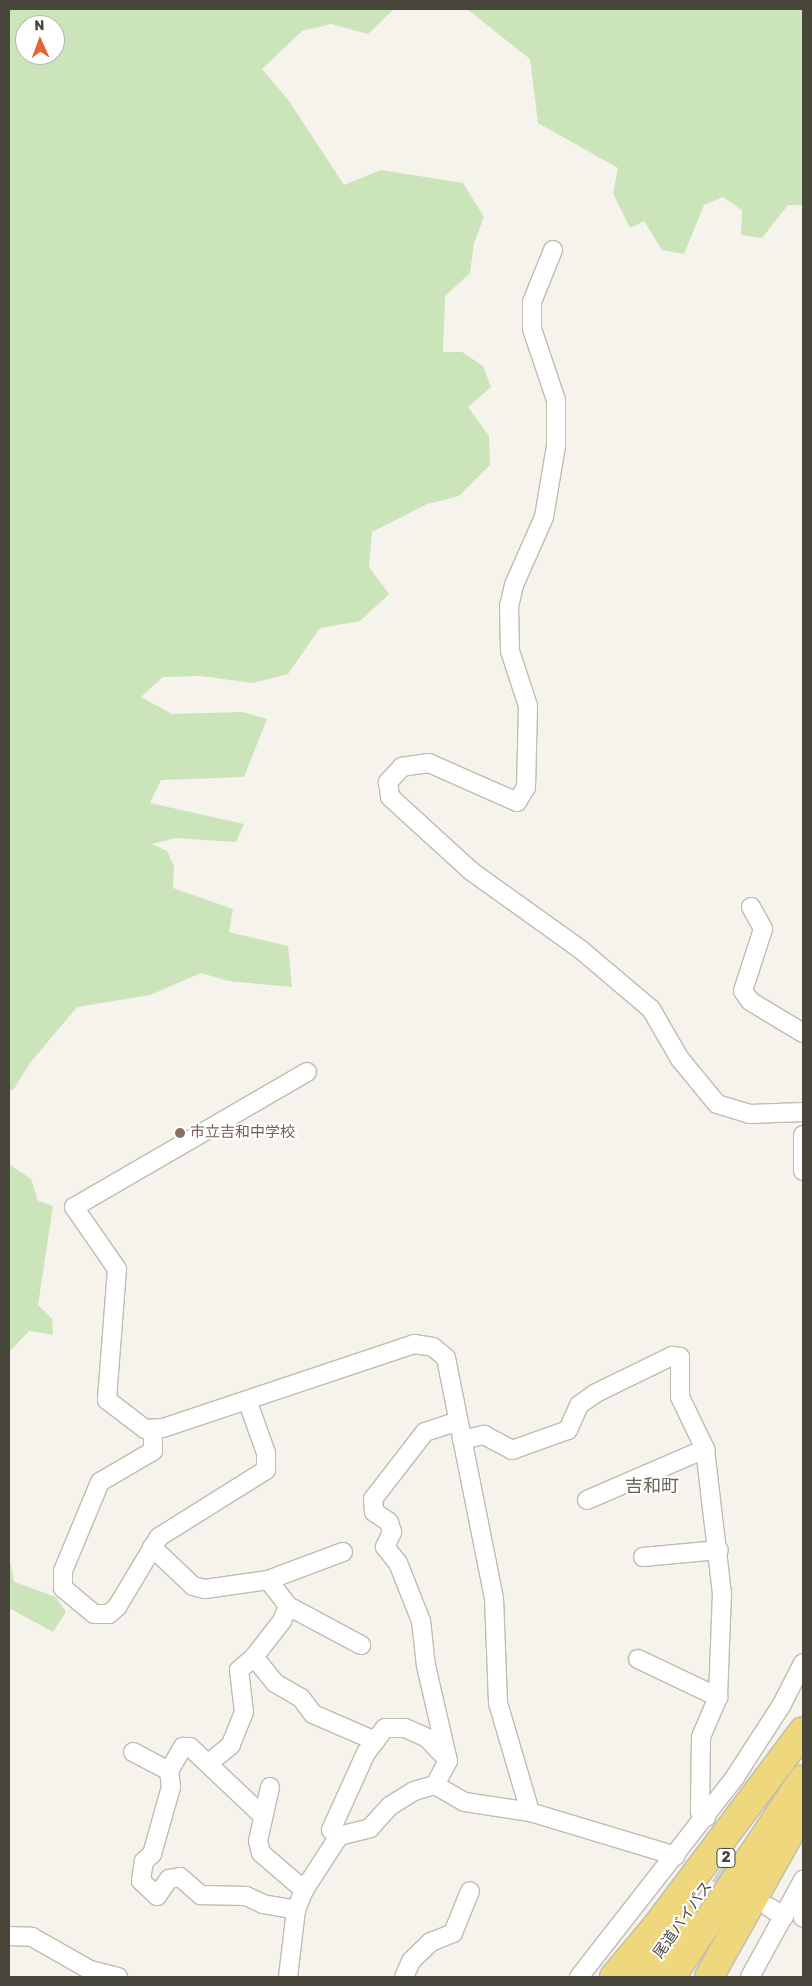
<!DOCTYPE html>
<html>
<head>
<meta charset="utf-8">
<style>
	body { margin:0 }
	#map { position:relative; width:812px; height:1986px; overflow:hidden; background:#f5f3ec; font-family:Rubik,"Noto Sans JP",sans-serif }
	div>[style] { position:absolute }
	.green>* { inset:0; background:#cce4ba }
	.minor-tunnel>* { height:18px; margin-top:-9px; transform-origin:0; background:repeating-linear-gradient(90deg,#d2d0c9 0 18px,transparent 0 27px) }
	.roads { filter:drop-shadow(1px 0 #bfbcb0) drop-shadow(-1px 0 #bfbcb0) drop-shadow(0 1px #bfbcb0) drop-shadow(0 -1px #bfbcb0) }
	.minor>* { height:18px; margin:-9px; padding:0 9px; transform-origin:9px; border-radius:9px; background:#fff }
	.motorway>* { height:28px; margin:-14px; padding:0 14px; transform-origin:14px; border-radius:14px; background:#efd77d }
	.dots>* { width:14px; height:14px; translate:-50% -50%; box-sizing:border-box; border:2px solid #fff; border-radius:50% }
	span { translate:-50% -50%; white-space:nowrap; text-align:center; line-height:1.15; -webkit-text-stroke:4px #fff; paint-order:stroke }
	.shield-label span { padding:1px 4px; background:#fff; border:1px solid; border-radius:4px; -webkit-text-stroke-width:0 }
	.shield-label { font-size:14px; color:#48453b; font-weight:700 }
	.education-label { font-size:15px; color:#785e54 }
	.left { translate:0 -50%; text-align:left }
	.street-label { font-size:15px; color:#48453b }
	.quarter-label { font-size:18px; color:#6a6453 }
	.frame { position:absolute; inset:0; border:10px solid #48453b; pointer-events:none }
	.north { position:absolute; left:15px; top:15px; width:50px; height:50px; box-sizing:border-box; background:#fff; border:1px solid #b6b5b1; border-radius:50%; rotate:358deg; font-size:14px; font-weight:700; line-height:20px; text-align:center; color:#48453b }
	.north::after { content:''; display:block; margin:auto; width:18px; height:22px; background:#e36435; clip-path:polygon(50% 0,100% 100%,50% 72%,0 100%) }
</style>
</head>
<body>
<div id="map">
	<div class="green">
		<i style="clip-path:polygon(evenodd,9px 9px,394px 9px,368px 34px,331px 24px,302px 31px,262px 69px,289px 101px,344px 185px,381px 170px,463px 183px,484px 217px,474px 243px,470px 273px,445px 296px,443px 352px,462px 352px,483px 366px,491px 387px,468px 407px,489px 436px,490px 465px,459px 496px,427px 504px,372px 532px,369px 567px,389px 594px,360px 621px,320px 628px,288px 674px,253px 683px,201px 676px,163px 677px,141px 697px,172px 714px,243px 712px,267px 719px,244px 777px,161px 780px,150px 803px,244px 824px,236px 842px,176px 838px,152px 844px,167px 851px,174px 866px,173px 888px,233px 909px,229px 932px,288px 946px,292px 987px,229px 981px,201px 973px,150px 995px,77px 1007px,30px 1063px,14px 1089px,9px 1091px,9px 9px,25px 25px,55px 25px,55px 55px,25px 55px,25px 25px)"></i>
		<i style="clip-path:polygon(467px 9px,803px 9px,803px 205px,788px 205px,762px 238px,741px 235px,742px 210px,723px 197px,704px 205px,684px 254px,662px 250px,644px 221px,630px 228px,613px 193px,618px 168px,538px 123px,530px 59px)"></i>
		<i style="clip-path:polygon(9px 1164px,31px 1179px,38px 1201px,53px 1206px,38px 1305px,52px 1319px,53px 1335px,29px 1331px,9px 1352px)"></i>
		<i style="clip-path:polygon(9px 1556px,14px 1582px,56px 1597px,66px 1612px,53px 1632px,9px 1608px)"></i>
	</div>
	<div class="minor-tunnel">
		<i style="left:694px;top:1859px;width:57px;rotate:32.9deg"></i>
	</div>
	<div class="roads">
		<div class="minor">
			<i style="left:553px;top:250px;width:56px;rotate:112deg"></i>
			<i style="left:532px;top:302px;width:27px;rotate:90deg"></i>
			<i style="left:532px;top:329px;width:75px;rotate:71.3deg"></i>
			<i style="left:556px;top:400px;width:46px;rotate:90deg"></i>
			<i style="left:556px;top:446px;width:72px;rotate:99.6deg"></i>
			<i style="left:544px;top:517px;width:74px;rotate:113.8deg"></i>
			<i style="left:514px;top:585px;width:22px;rotate:103deg"></i>
			<i style="left:509px;top:606px;width:45px;rotate:88.7deg"></i>
			<i style="left:510px;top:651px;width:58px;rotate:71.9deg"></i>
			<i style="left:528px;top:706px;width:81px;rotate:91.4deg"></i>
			<i style="left:526px;top:787px;width:17px;rotate:121deg"></i>
			<i style="left:517px;top:802px;width:96px;rotate:-156.1deg"></i>
			<i style="left:429px;top:763px;width:27px;rotate:172deg"></i>
			<i style="left:402px;top:767px;width:21px;rotate:133deg"></i>
			<i style="left:388px;top:782px;width:15px;rotate:82deg"></i>
			<i style="left:390px;top:797px;width:110px;rotate:42.4deg"></i>
			<i style="left:471px;top:871px;width:134px;rotate:35.6deg"></i>
			<i style="left:580px;top:949px;width:93px;rotate:40.2deg"></i>
			<i style="left:651px;top:1009px;width:58px;rotate:59.9deg"></i>
			<i style="left:680px;top:1059px;width:58px;rotate:50.6deg"></i>
			<i style="left:717px;top:1104px;width:34px;rotate:17deg"></i>
			<i style="left:750px;top:1114px;width:53px;rotate:-2.2deg"></i>
			<i style="left:751px;top:907px;width:25px;rotate:61deg"></i>
			<i style="left:763px;top:929px;width:65px;rotate:107.9deg"></i>
			<i style="left:743px;top:991px;width:12px;rotate:55deg"></i>
			<i style="left:750px;top:1001px;width:62px;rotate:31.1deg"></i>
			<i style="left:307px;top:1072px;width:269px;rotate:149.9deg"></i>
			<i style="left:74px;top:1207px;width:75px;rotate:55.3deg"></i>
			<i style="left:117px;top:1269px;width:131px;rotate:94.4deg"></i>
			<i style="left:107px;top:1400px;width:48px;rotate:37.3deg"></i>
			<i style="left:145px;top:1429px;width:18px;rotate:-3deg"></i>
			<i style="left:163px;top:1428px;width:265px;rotate:-18.5deg"></i>
			<i style="left:414px;top:1344px;width:19px;rotate:9deg"></i>
			<i style="left:433px;top:1347px;width:17px;rotate:40deg"></i>
			<i style="left:446px;top:1358px;width:245px;rotate:78.7deg"></i>
			<i style="left:494px;top:1598px;width:105px;rotate:87.8deg"></i>
			<i style="left:498px;top:1703px;width:114px;rotate:73.6deg"></i>
			<i style="left:803px;top:1135px;width:36px;rotate:90deg"></i>
			<i style="left:153px;top:1429px;width:22px;rotate:90deg"></i>
			<i style="left:153px;top:1451px;width:61px;rotate:149.7deg"></i>
			<i style="left:100px;top:1482px;width:96px;rotate:112.6deg"></i>
			<i style="left:63px;top:1571px;width:17px;rotate:90deg"></i>
			<i style="left:63px;top:1588px;width:40px;rotate:40deg"></i>
			<i style="left:94px;top:1614px;width:15px"></i>
			<i style="left:109px;top:1614px;width:11px;rotate:-41deg"></i>
			<i style="left:117px;top:1607px;width:82px;rotate:-59deg"></i>
			<i style="left:159px;top:1537px;width:126px;rotate:-32.1deg"></i>
			<i style="left:266px;top:1470px;width:17px;rotate:-90deg"></i>
			<i style="left:266px;top:1453px;width:56px;rotate:-109.7deg"></i>
			<i style="left:462px;top:1440px;width:23px;rotate:-13deg"></i>
			<i style="left:484px;top:1435px;width:32px;rotate:28deg"></i>
			<i style="left:512px;top:1450px;width:59px;rotate:-19.7deg"></i>
			<i style="left:568px;top:1430px;width:27px;rotate:-66deg"></i>
			<i style="left:579px;top:1405px;width:21px;rotate:-35deg"></i>
			<i style="left:596px;top:1393px;width:85px;rotate:-26deg"></i>
			<i style="left:672px;top:1356px;width:8px;rotate:7deg"></i>
			<i style="left:680px;top:1357px;width:40px;rotate:90deg"></i>
			<i style="left:680px;top:1397px;width:58px;rotate:64.3deg"></i>
			<i style="left:705px;top:1449px;width:145px;rotate:83.3deg"></i>
			<i style="left:722px;top:1593px;width:104px;rotate:92.2deg"></i>
			<i style="left:718px;top:1697px;width:43px;rotate:113deg"></i>
			<i style="left:701px;top:1737px;width:75px;rotate:90.8deg"></i>
			<i style="left:700px;top:1812px;width:8px;rotate:40deg"></i>
			<i style="left:587px;top:1500px;width:129px;rotate:-23.4deg"></i>
			<i style="left:152px;top:1547px;width:57px;rotate:43.6deg"></i>
			<i style="left:193px;top:1586px;width:12px;rotate:14deg"></i>
			<i style="left:205px;top:1589px;width:64px;rotate:-8.1deg"></i>
			<i style="left:268px;top:1580px;width:33px;rotate:52deg"></i>
			<i style="left:288px;top:1606px;width:16px;rotate:112deg"></i>
			<i style="left:282px;top:1621px;width:46px;rotate:127.9deg"></i>
			<i style="left:254px;top:1657px;width:20px;rotate:139deg"></i>
			<i style="left:239px;top:1670px;width:42px;rotate:83.2deg"></i>
			<i style="left:244px;top:1712px;width:35px;rotate:112deg"></i>
			<i style="left:231px;top:1745px;width:27px;rotate:141deg"></i>
			<i style="left:643px;top:1557px;width:76px;rotate:-5.3deg"></i>
			<i style="left:268px;top:1580px;width:80px;rotate:-20.5deg"></i>
			<i style="left:288px;top:1606px;width:83px;rotate:28.1deg"></i>
			<i style="left:254px;top:1657px;width:33px;rotate:51deg"></i>
			<i style="left:275px;top:1683px;width:30px;rotate:30deg"></i>
			<i style="left:301px;top:1698px;width:20px;rotate:53deg"></i>
			<i style="left:313px;top:1714px;width:68px;rotate:23.5deg"></i>
			<i style="left:638px;top:1659px;width:89px;rotate:25.4deg"></i>
			<i style="left:133px;top:1752px;width:41px;rotate:27.8deg"></i>
			<i style="left:169px;top:1771px;width:28px;rotate:-60deg"></i>
			<i style="left:183px;top:1747px;width:7px"></i>
			<i style="left:190px;top:1747px;width:99px;rotate:43.4deg"></i>
			<i style="left:169px;top:1771px;width:16px;rotate:83deg"></i>
			<i style="left:171px;top:1787px;width:70px;rotate:105.8deg"></i>
			<i style="left:152px;top:1854px;width:11px;rotate:139deg"></i>
			<i style="left:144px;top:1861px;width:20px;rotate:99deg"></i>
			<i style="left:141px;top:1881px;width:22px;rotate:43deg"></i>
			<i style="left:157px;top:1896px;width:21px;rotate:-55deg"></i>
			<i style="left:169px;top:1879px;width:11px;rotate:-10deg"></i>
			<i style="left:180px;top:1877px;width:28px;rotate:41deg"></i>
			<i style="left:201px;top:1895px;width:45px;rotate:1.3deg"></i>
			<i style="left:246px;top:1896px;width:19px;rotate:25deg"></i>
			<i style="left:263px;top:1904px;width:34px;rotate:10deg"></i>
			<i style="left:435px;top:1785px;width:34px;rotate:30deg"></i>
			<i style="left:465px;top:1802px;width:66px;rotate:8.7deg"></i>
			<i style="left:530px;top:1812px;width:152px;rotate:16.8deg"></i>
			<i style="left:270px;top:1787px;width:55px;rotate:102.5deg"></i>
			<i style="left:258px;top:1841px;width:12px;rotate:76deg"></i>
			<i style="left:261px;top:1853px;width:57px;rotate:40.7deg"></i>
			<i style="left:339px;top:1836px;width:10px;rotate:-143deg"></i>
			<i style="left:331px;top:1830px;width:85px;rotate:-65.6deg"></i>
			<i style="left:366px;top:1753px;width:31px;rotate:-53deg"></i>
			<i style="left:385px;top:1728px;width:20px"></i>
			<i style="left:405px;top:1728px;width:24px;rotate:24deg"></i>
			<i style="left:427px;top:1738px;width:28px;rotate:46deg"></i>
			<i style="left:793px;top:1902px;width:8px;rotate:30deg"></i>
			<i style="left:800px;top:1906px;width:12px;rotate:76deg"></i>
			<i style="left:769px;top:1907px;width:18px;rotate:34deg"></i>
			<i style="left:9px;top:1936px;width:23px;rotate:2deg"></i>
			<i style="left:32px;top:1937px;width:67px;rotate:29.6deg"></i>
			<i style="left:90px;top:1970px;width:29px;rotate:14deg"></i>
			<i style="left:288px;top:1977px;width:67px;rotate:-83.2deg"></i>
			<i style="left:296px;top:1910px;width:22px;rotate:-68deg"></i>
			<i style="left:304px;top:1890px;width:64px;rotate:-57.1deg"></i>
			<i style="left:339px;top:1836px;width:32px;rotate:-14deg"></i>
			<i style="left:370px;top:1828px;width:30px;rotate:-48deg"></i>
			<i style="left:390px;top:1806px;width:28px;rotate:-32deg"></i>
			<i style="left:414px;top:1791px;width:22px;rotate:-16deg"></i>
			<i style="left:435px;top:1785px;width:27px;rotate:-62deg"></i>
			<i style="left:448px;top:1761px;width:98px;rotate:-103deg"></i>
			<i style="left:426px;top:1666px;width:45px;rotate:-96.3deg"></i>
			<i style="left:421px;top:1621px;width:62px;rotate:-111.6deg"></i>
			<i style="left:398px;top:1563px;width:21px;rotate:-129deg"></i>
			<i style="left:385px;top:1547px;width:17px;rotate:-65deg"></i>
			<i style="left:392px;top:1532px;width:10px;rotate:-107deg"></i>
			<i style="left:389px;top:1522px;width:18px;rotate:-146deg"></i>
			<i style="left:374px;top:1512px;width:13px;rotate:-94deg"></i>
			<i style="left:373px;top:1499px;width:85px;rotate:-52.2deg"></i>
			<i style="left:425px;top:1432px;width:35px;rotate:-18deg"></i>
			<i style="left:404px;top:1977px;width:17px;rotate:-66deg"></i>
			<i style="left:411px;top:1961px;width:28px;rotate:-44deg"></i>
			<i style="left:431px;top:1942px;width:24px;rotate:-22deg"></i>
			<i style="left:453px;top:1933px;width:45px;rotate:-68deg"></i>
			<i style="left:579px;top:1977px;width:254px;rotate:-52deg"></i>
			<i style="left:735px;top:1777px;width:85px;rotate:-57.1deg"></i>
			<i style="left:781px;top:1706px;width:48px;rotate:-62.9deg"></i>
			<i style="left:750px;top:1977px;width:111px;rotate:-61.3deg"></i>
		</div>
		<div class="motorway">
			<i style="left:614px;top:1977px;width:65px;rotate:-50deg"></i>
			<i style="left:656px;top:1927px;width:245px;rotate:-53.1deg"></i>
			<i style="left:642px;top:1977px;width:71px;rotate:-53.6deg"></i>
			<i style="left:671px;top:1977px;width:238px;rotate:-56.3deg"></i>
			<i style="left:709px;top:1977px;width:186px;rotate:-60.7deg"></i>
		</div>
	</div>
	<div class="dots">
		<i style="left:180px;top:1133px;background:#8d6e63"></i>
	</div>
	<div class="shield-label">
		<span style="left:726px;top:1858px">2</span>
	</div>
	<div class="education-label">
		<span class="left" style="left:190px;top:1133px">市立吉和中学校</span>
	</div>
	<div class="street-label">
		<span style="left:683px;top:1920px;rotate:-55deg">尾道バイパス</span>
	</div>
	<div class="quarter-label">
		<span style="left:652px;top:1486px">吉和町</span>
	</div>
	<div class="frame"></div>
	<div class="north">N</div>
</div>
</body>
</html>
